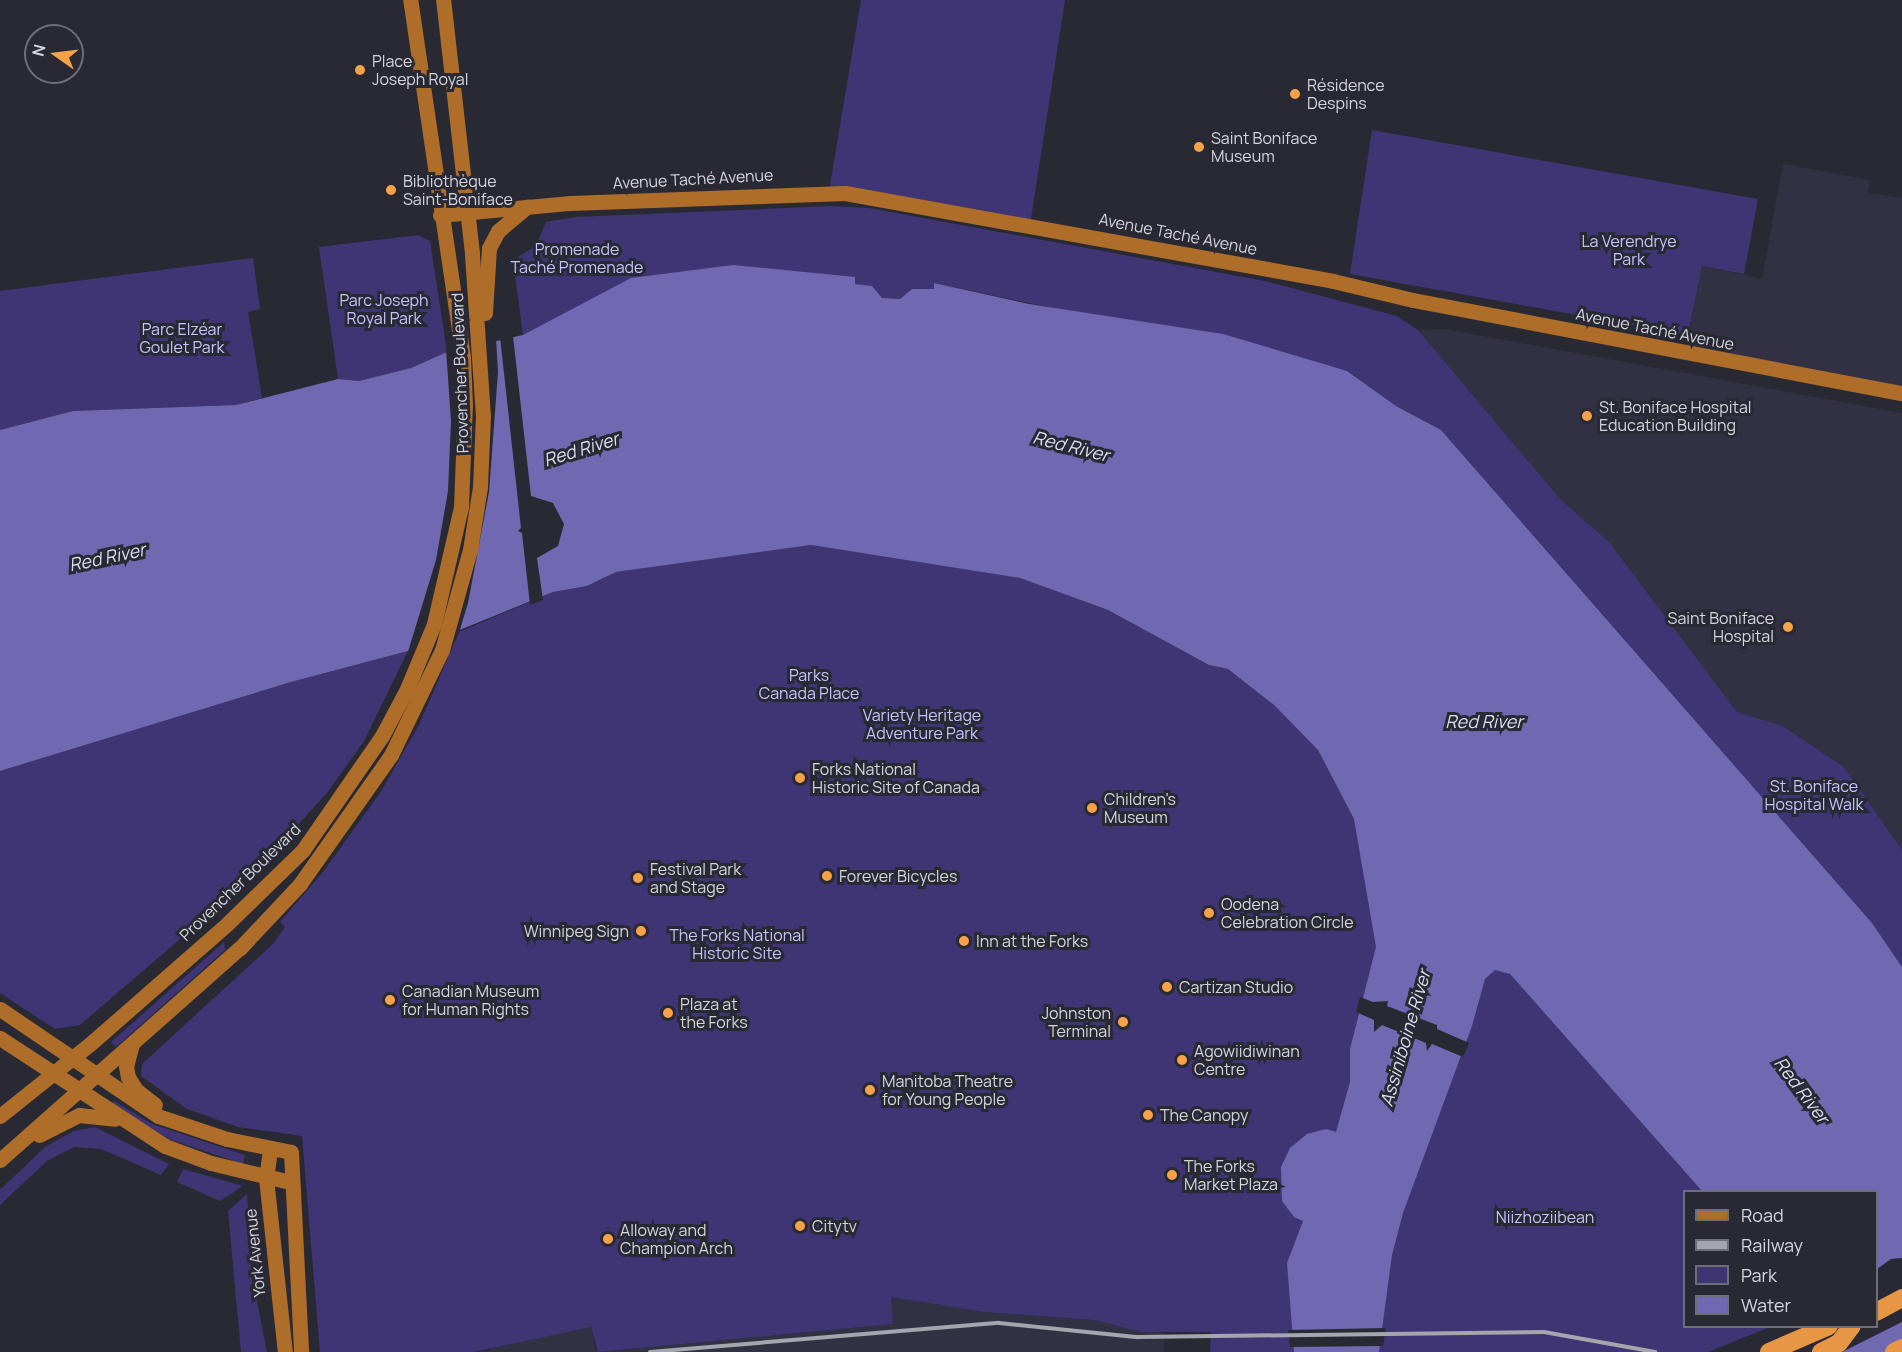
<!DOCTYPE html>
<html>
<head>
<meta charset="utf-8">
<style>
	body { margin:0 }
	#map { position:relative; width:1902px; height:1352px; overflow:hidden; background:#292934; font-family:Manrope,sans-serif }
	div>[style] { position:absolute }
	.built>* { inset:0; background:#323143 }
	.green>* { inset:0; background:#3f3574 }
	.water>* { inset:0; background:#7068b0 }
	.pier>* { inset:0; background:#292934 }
	.secondary>* { height:15px; margin:-7.5px; padding:0 7.5px; transform-origin:7.5px; border-radius:7.5px; background:#ae6d29 }
	.highway>* { height:18px; margin:-9px; padding:0 9px; transform-origin:9px; border-radius:9px; background:#e69644 }
	.rail>* { height:4px; margin:-2px; padding:0 2px; transform-origin:2px; border-radius:2px; background:#a5a5ad }
	.dots>* { width:16px; height:16px; translate:-50% -50%; box-sizing:border-box; border:3px solid #292934; border-radius:50% }
	span { translate:-50% -50%; white-space:nowrap; text-align:center; line-height:1.15; -webkit-text-stroke:6px #292934; paint-order:stroke }
	.poi-label { font-size:16px; color:#d6d5dd }
	.left { translate:0 -50%; text-align:left }
	.right { translate:-100% -50%; text-align:right }
	.street-label { font-size:16px; color:#d6d5dd }
	.park-label { font-size:16px; color:#c6c2ff }
	.water-label { font-size:18px; color:#ddddf1; font-style:italic }
	.legend { position:absolute; left:1683px; top:1190px; width:195px; height:138px; box-sizing:border-box; background:#292934; border:2px solid #6e6e78; margin:0; padding:8px 10px; list-style:none; font-size:18px; color:#d6d5dd }
	.legend li { display:flex; align-items:center; gap:12px; height:30px }
	.legend b { width:30px; border:2px solid #6e6e78 }
	.north { position:absolute; left:24px; top:24px; width:60px; height:60px; box-sizing:border-box; background:#292934; border:2px solid #6e6e78; border-radius:50%; rotate:284deg; font-size:16px; font-weight:700; line-height:24px; text-align:center; color:#d6d5dd }
	.north::after { content:''; display:block; margin:auto; width:21px; height:27px; background:#f7a149; clip-path:polygon(50% 0,100% 100%,50% 72%,0 100%) }
</style>
</head>
<body>
<div id="map">
	<div class="built">
		<i style="clip-path:polygon(1783px 164px,1870px 180px,1868px 193px,1902px 198px,1902px 393px,1685px 354px,1702px 266px,1762px 279px)"></i>
		<i style="clip-path:polygon(1445px 329px,1902px 413px,1902px 850px,1844px 767px,1783px 726px,1737px 712px,1609px 542px,1561px 500px,1418px 330px)"></i>
		<i style="clip-path:polygon(891px 1297px,984px 1312px,1094px 1320px,1164px 1333px,1164px 1352px,598px 1352px,893px 1324px)"></i>
		<i style="clip-path:polygon(591px 1327px,596px 1352px,473px 1352px,491px 1350px,490px 1346px)"></i>
	</div>
	<div class="green">
		<i style="clip-path:polygon(861px 0,1065px 0,1030px 225px,829px 191px)"></i>
		<i style="clip-path:polygon(1372px 130px,1758px 199px,1744px 274px,1702px 266px,1688px 335px,1350px 274px)"></i>
		<i style="clip-path:polygon(831px 206px,869px 208px,1265px 281px,1397px 316px,1418px 330px,1561px 500px,1609px 542px,1737px 712px,1783px 726px,1844px 767px,1902px 850px,1902px 967px,1872px 923px,1441px 430px,1396px 406px,1347px 371px,935px 283px,934px 289px,912px 289px,900px 299px,882px 298px,871px 286px,854px 284px,855px 277px,803px 274px,523px 335px,514px 267px,519px 256px,536px 246px,546px 222px,576px 217px)"></i>
		<i style="clip-path:polygon(418px 235px,430px 241px,447px 352px,411px 368px,359px 381px,338px 379px,319px 247px)"></i>
		<i style="clip-path:polygon(253px 258px,260px 309px,248px 312px,262px 398px,236px 405px,73px 411px,0 430px,0 291px)"></i>
		<i style="clip-path:polygon(811px 545px,1020px 578px,1108px 610px,1209px 665px,1228px 669px,1274px 705px,1318px 750px,1354px 819px,1510px 974px,1702px 1191px,1684px 1192px,1684px 1326px,1770px 1327px,1708px 1352px,1210px 1352px,1211px 1332px,1142px 1332px,1094px 1320px,984px 1312px,891px 1297px,893px 1324px,598px 1352px,591px 1327px,473px 1352px,320px 1352px,302px 1136px,238px 1127px,187px 1109px,141px 1076px,142px 1064px,273px 944px,285px 927px,280px 922px,323px 872px,380px 793px,419px 725px,459px 632px,553px 592px,587px 586px,616px 572px)"></i>
		<i style="clip-path:polygon(408px 651px,364px 741px,327px 793px,267px 858px,194px 927px,80px 1025px,55px 1029px,0 993px,0 771px,291px 682px)"></i>
		<i style="clip-path:polygon(224px 942px,225px 950px,116px 1047px,111px 1042px)"></i>
		<i style="clip-path:polygon(114px 1101px,152px 1124px,245px 1155px,243px 1164px,169px 1139px,111px 1104px)"></i>
		<i style="clip-path:polygon(95px 1127px,169px 1164px,161px 1175px,101px 1149px,74px 1147px,47px 1161px,0 1205px,0 1190px,45px 1147px,74px 1131px)"></i>
		<i style="clip-path:polygon(183px 1169px,243px 1186px,220px 1201px,177px 1182px)"></i>
		<i style="clip-path:polygon(247px 1194px,256px 1296px,267px 1352px,241px 1352px,228px 1211px)"></i>
	</div>
	<div class="water">
		<i style="clip-path:polygon(733px 265px,855px 277px,855px 284px,872px 286px,882px 298px,900px 299px,912px 289px,934px 289px,934px 283px,1029px 304px,1223px 334px,1347px 371px,1396px 406px,1441px 430px,1872px 923px,1902px 967px,1902px 1352px,1832px 1352px,1876px 1326px,1876px 1192px,1702px 1191px,1510px 974px,1495px 970px,1485px 979px,1472px 1026px,1403px 1213px,1392px 1255px,1379px 1352px,1294px 1352px,1287px 1263px,1303px 1221px,1294px 1217px,1282px 1201px,1281px 1167px,1290px 1148px,1307px 1134px,1326px 1129px,1336px 1132px,1350px 1082px,1350px 1049px,1376px 947px,1354px 819px,1318px 750px,1274px 705px,1228px 669px,1209px 665px,1108px 610px,1020px 578px,811px 545px,616px 572px,587px 586px,553px 592px,408px 651px,291px 682px,0 771px,0 430px,73px 411px,236px 405px,338px 379px,359px 381px,411px 368px,447px 352px,523px 335px,631px 278px)"></i>
	</div>
	<div class="pier">
		<i style="clip-path:polygon(521px 332px,513px 336px,531px 496px,553px 503px,564px 524px,558px 546px,537px 558px,543px 600px,530px 605px,522px 533px,518px 531px,521px 528px,500px 337px)"></i>
		<i style="clip-path:polygon(496px 338px,498px 372px,489px 492px,468px 603px,458px 636px,407px 655px,436px 560px,448px 491px,451px 421px,446px 349px)"></i>
		<i style="clip-path:polygon(1360px 997px,1373px 1002px,1388px 1001px,1387px 1006px,1437px 1025px,1437px 1029px,1469px 1043px,1463px 1057px,1432px 1044px,1427px 1051px,1426px 1043px,1382px 1025px,1374px 1032px,1374px 1020px,1356px 1012px)"></i>
		<i style="clip-path:polygon(1902px 1258px,1902px 1322px,1842px 1352px,1828px 1352px,1808px 1326px,1876px 1326px,1877px 1269px,1891px 1259px)"></i>
		<i style="clip-path:polygon(1386px 1328px,1383px 1346px,1290px 1347px,1288px 1330px)"></i>
	</div>
	<div class="secondary">
		<i style="left:440px;top:215px;width:131px;rotate:-5.3deg"></i>
		<i style="left:570px;top:203px;width:275px;rotate:-2.1deg"></i>
		<i style="left:845px;top:193px;width:496px;rotate:10.2deg"></i>
		<i style="left:1333px;top:281px;width:82px;rotate:13.4deg"></i>
		<i style="left:1413px;top:300px;width:498px;rotate:10.8deg"></i>
		<i style="left:485px;top:313px;width:65px;rotate:-86.5deg"></i>
		<i style="left:489px;top:248px;width:19px;rotate:-62deg"></i>
		<i style="left:498px;top:231px;width:38px;rotate:-40deg"></i>
		<i style="left:0;top:1009px;width:191px;rotate:34.1deg"></i>
		<i style="left:158px;top:1116px;width:73px;rotate:18.4deg"></i>
		<i style="left:227px;top:1139px;width:65px;rotate:11.5deg"></i>
		<i style="left:291px;top:1152px;width:200px;rotate:87.1deg"></i>
		<i style="left:0;top:1038px;width:197px;rotate:33.2deg"></i>
		<i style="left:165px;top:1146px;width:49px;rotate:20.3deg"></i>
		<i style="left:211px;top:1163px;width:81px;rotate:13.5deg"></i>
		<i style="left:132px;top:1044px;width:23px;rotate:105deg"></i>
		<i style="left:126px;top:1066px;width:11px;rotate:80deg"></i>
		<i style="left:128px;top:1077px;width:15px;rotate:58deg"></i>
		<i style="left:136px;top:1090px;width:24px;rotate:38deg"></i>
		<i style="left:0;top:1116px;width:115px;rotate:-38.7deg"></i>
		<i style="left:90px;top:1044px;width:182px;rotate:-41.2deg"></i>
		<i style="left:227px;top:924px;width:106px;rotate:-44.2deg"></i>
		<i style="left:303px;top:850px;width:139px;rotate:-55.3deg"></i>
		<i style="left:382px;top:736px;width:53px;rotate:-62deg"></i>
		<i style="left:407px;top:689px;width:70px;rotate:-67.4deg"></i>
		<i style="left:434px;top:624px;width:120px;rotate:-77deg"></i>
		<i style="left:461px;top:507px;width:102px;rotate:-87.8deg"></i>
		<i style="left:465px;top:405px;width:48px;rotate:-92.4deg"></i>
		<i style="left:463px;top:357px;width:361px;rotate:-98.4deg"></i>
		<i style="left:39px;top:1135px;width:45px;rotate:-26.6deg"></i>
		<i style="left:79px;top:1115px;width:36px;rotate:6deg"></i>
		<i style="left:270px;top:1150px;width:28px;rotate:98deg"></i>
		<i style="left:266px;top:1178px;width:175px;rotate:83.8deg"></i>
		<i style="left:0;top:1160px;width:320px;rotate:-41.5deg"></i>
		<i style="left:240px;top:948px;width:88px;rotate:-46.8deg"></i>
		<i style="left:300px;top:884px;width:158px;rotate:-54.8deg"></i>
		<i style="left:391px;top:755px;width:117px;rotate:-64.1deg"></i>
		<i style="left:442px;top:650px;width:104px;rotate:-74.4deg"></i>
		<i style="left:470px;top:550px;width:64px;rotate:-81deg"></i>
		<i style="left:480px;top:487px;width:71px;rotate:-87.6deg"></i>
		<i style="left:483px;top:416px;width:163px;rotate:-93.9deg"></i>
		<i style="left:472px;top:253px;width:255px;rotate:-96.5deg"></i>
	</div>
	<div class="highway">
		<i style="left:1876px;top:1312px;width:30px;rotate:-28deg"></i>
		<i style="left:1769px;top:1352px;width:65px;rotate:-23.4deg"></i>
		<i style="left:1821px;top:1352px;width:20px;rotate:-27deg"></i>
		<i style="left:1839px;top:1343px;width:21px;rotate:-53deg"></i>
		<i style="left:1894px;top:1352px;width:9px;rotate:-27deg"></i>
	</div>
	<div class="rail">
		<i style="left:650px;top:1352px;width:350px;rotate:-4.8deg"></i>
		<i style="left:999px;top:1323px;width:140px;rotate:5.8deg"></i>
		<i style="left:1138px;top:1337px;width:406px;rotate:-0.7deg"></i>
		<i style="left:1544px;top:1332px;width:113px;rotate:10.2deg"></i>
	</div>
	<div class="dots">
		<i style="left:360px;top:70px;background:#f7a149"></i>
		<i style="left:1295px;top:94px;background:#f7a149"></i>
		<i style="left:1199px;top:147px;background:#f7a149"></i>
		<i style="left:391px;top:190px;background:#f7a149"></i>
		<i style="left:1587px;top:416px;background:#f7a149"></i>
		<i style="left:1788px;top:627px;background:#f7a149"></i>
		<i style="left:800px;top:778px;background:#f7a149"></i>
		<i style="left:1092px;top:808px;background:#f7a149"></i>
		<i style="left:827px;top:876px;background:#f7a149"></i>
		<i style="left:638px;top:878px;background:#f7a149"></i>
		<i style="left:1209px;top:913px;background:#f7a149"></i>
		<i style="left:641px;top:931px;background:#f7a149"></i>
		<i style="left:964px;top:941px;background:#f7a149"></i>
		<i style="left:1167px;top:987px;background:#f7a149"></i>
		<i style="left:390px;top:1000px;background:#f7a149"></i>
		<i style="left:668px;top:1013px;background:#f7a149"></i>
		<i style="left:1123px;top:1022px;background:#f7a149"></i>
		<i style="left:1182px;top:1060px;background:#f7a149"></i>
		<i style="left:870px;top:1090px;background:#f7a149"></i>
		<i style="left:1148px;top:1115px;background:#f7a149"></i>
		<i style="left:1172px;top:1175px;background:#f7a149"></i>
		<i style="left:800px;top:1226px;background:#f7a149"></i>
		<i style="left:608px;top:1239px;background:#f7a149"></i>
	</div>
	<div class="poi-label">
		<span class="left" style="left:372px;top:70px">Place<br>Joseph Royal</span>
		<span class="left" style="left:1307px;top:94px">Résidence<br>Despins</span>
		<span class="left" style="left:1211px;top:147px">Saint Boniface<br>Museum</span>
		<span class="left" style="left:403px;top:190px">Bibliothèque<br>Saint-Boniface</span>
		<span class="left" style="left:1599px;top:416px">St. Boniface Hospital<br>Education Building</span>
		<span class="right" style="left:1774px;top:627px">Saint Boniface<br>Hospital</span>
		<span class="left" style="left:812px;top:778px">Forks National<br>Historic Site of Canada</span>
		<span class="left" style="left:1104px;top:808px">Children's<br>Museum</span>
		<span class="left" style="left:650px;top:878px">Festival Park<br>and Stage</span>
		<span class="left" style="left:839px;top:876px">Forever Bicycles</span>
		<span class="left" style="left:1221px;top:913px">Oodena<br>Celebration Circle</span>
		<span class="right" style="left:629px;top:931px">Winnipeg Sign</span>
		<span class="left" style="left:976px;top:941px">Inn at the Forks</span>
		<span class="left" style="left:1179px;top:987px">Cartizan Studio</span>
		<span class="left" style="left:402px;top:1000px">Canadian Museum<br>for Human Rights</span>
		<span class="left" style="left:680px;top:1013px">Plaza at<br>the Forks</span>
		<span class="right" style="left:1111px;top:1022px">Johnston<br>Terminal</span>
		<span class="left" style="left:1194px;top:1060px">Agowiidiwinan<br>Centre</span>
		<span class="left" style="left:882px;top:1090px">Manitoba Theatre<br>for Young People</span>
		<span class="left" style="left:1160px;top:1115px">The Canopy</span>
		<span class="left" style="left:1184px;top:1175px">The Forks<br>Market Plaza</span>
		<span class="left" style="left:812px;top:1226px">Citytv</span>
		<span class="left" style="left:620px;top:1239px">Alloway and<br>Champion Arch</span>
	</div>
	<div class="street-label">
		<span style="left:693px;top:179px;rotate:-3deg">Avenue Taché Avenue</span>
		<span style="left:1178px;top:234px;rotate:11deg">Avenue Taché Avenue</span>
		<span style="left:1655px;top:329px;rotate:11deg">Avenue Taché Avenue</span>
		<span style="left:460px;top:373px;rotate:-92deg">Provencher Boulevard</span>
		<span style="left:240px;top:882px;rotate:-44deg">Provencher Boulevard</span>
		<span style="left:255px;top:1253px;rotate:-96deg">York Avenue</span>
	</div>
	<div class="park-label">
		<span style="left:1629px;top:250px">La Verendrye<br>Park</span>
		<span style="left:577px;top:258px">Promenade<br>Taché Promenade</span>
		<span style="left:384px;top:309px">Parc Joseph<br>Royal Park</span>
		<span style="left:182px;top:338px">Parc Elzéar<br>Goulet Park</span>
		<span style="left:809px;top:684px">Parks<br>Canada Place</span>
		<span style="left:922px;top:724px">Variety Heritage<br>Adventure Park</span>
		<span style="left:1814px;top:795px">St. Boniface<br>Hospital Walk</span>
		<span style="left:737px;top:944px">The Forks National<br>Historic Site</span>
		<span style="left:1545px;top:1217px">Niizhoziibean</span>
	</div>
	<div class="water-label">
		<span style="left:1071px;top:446px;rotate:14deg">Red River</span>
		<span style="left:581px;top:449px;rotate:-17deg">Red River</span>
		<span style="left:107px;top:557px;rotate:-12deg">Red River</span>
		<span style="left:1484px;top:721px">Red River</span>
		<span style="left:1405px;top:1038px;rotate:-74deg">Assiniboine River</span>
		<span style="left:1802px;top:1090px;rotate:53deg">Red River</span>
	</div>
	<ul class="legend">
	<li><b style="height:8px;background:#ae6d29"></b>Road</li>
	<li><b style="height:8px;background:#a5a5ad"></b>Railway</li>
	<li><b style="height:16px;background:#3f3574"></b>Park</li>
	<li><b style="height:16px;background:#7068b0"></b>Water</li>
	</ul>
	<div class="north">N</div>
</div>
</body>
</html>
